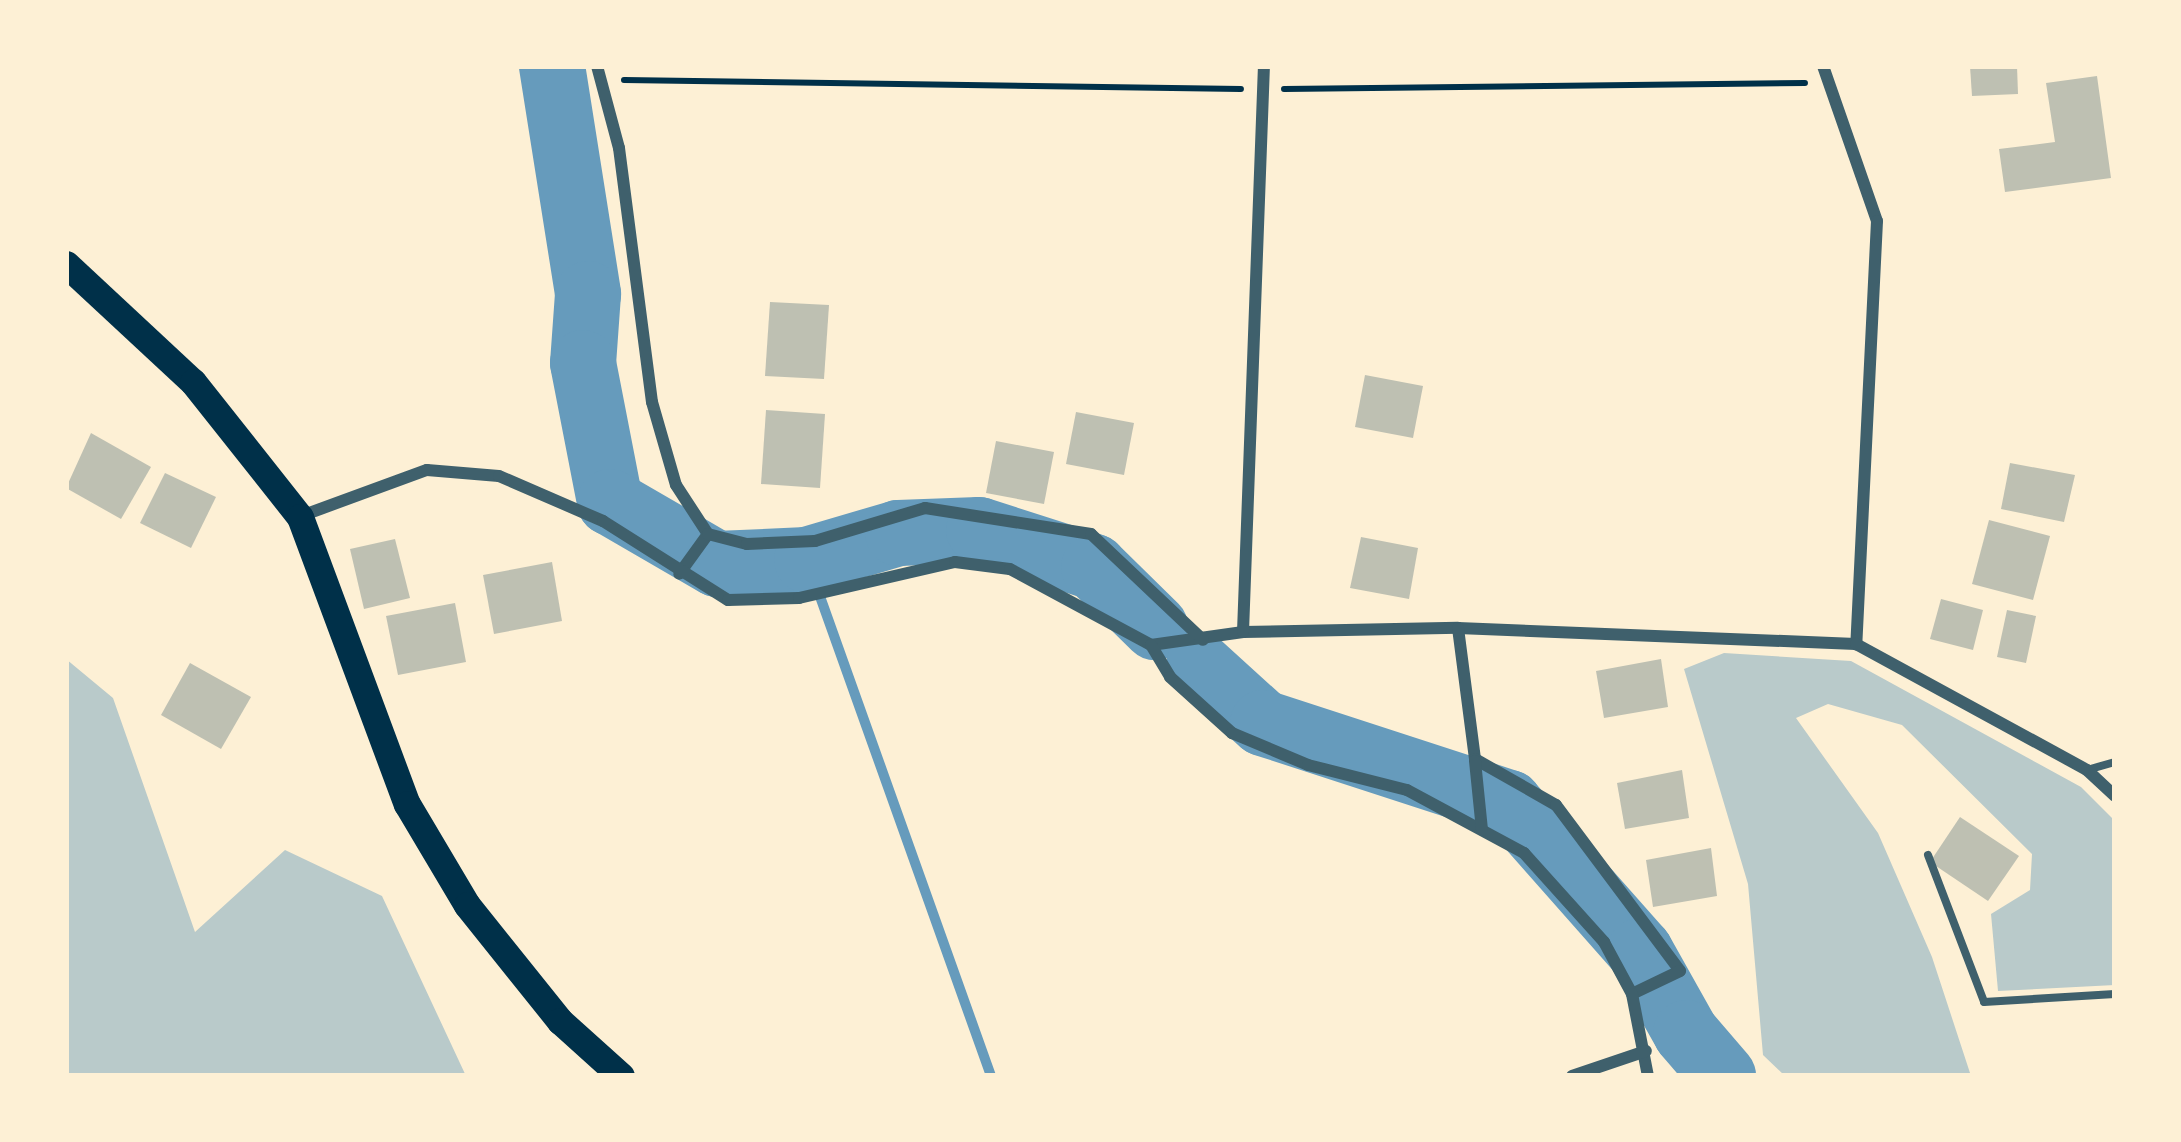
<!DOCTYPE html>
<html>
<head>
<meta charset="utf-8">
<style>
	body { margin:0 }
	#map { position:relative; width:2181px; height:1142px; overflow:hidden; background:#fdf0d5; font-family:Jost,sans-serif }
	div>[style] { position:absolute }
	.green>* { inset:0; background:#b9caca }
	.stream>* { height:10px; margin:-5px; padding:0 5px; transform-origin:5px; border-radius:5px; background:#669bbc }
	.river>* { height:66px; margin:-33px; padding:0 33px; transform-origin:33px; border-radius:33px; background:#669bbc }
	.building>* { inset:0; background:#bec0b2 }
	.path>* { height:6px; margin:-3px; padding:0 3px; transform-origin:3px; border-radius:3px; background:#003049 }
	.service>* { height:8px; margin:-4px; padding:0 4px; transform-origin:4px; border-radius:4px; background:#3f606c }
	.minor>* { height:12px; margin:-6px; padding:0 6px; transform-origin:6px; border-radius:6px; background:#3f606c }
	.primary>* { height:27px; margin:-13.5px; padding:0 13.5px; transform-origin:13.5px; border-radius:13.5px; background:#003049 }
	span { translate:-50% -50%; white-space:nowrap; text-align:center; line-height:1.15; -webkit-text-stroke:9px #fdf0d5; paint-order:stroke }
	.frame { position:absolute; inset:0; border:69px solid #fdf0d5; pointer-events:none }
</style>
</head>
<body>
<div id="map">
	<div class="green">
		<i style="clip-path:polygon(1724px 653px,1851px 661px,2081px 787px,2115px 821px,2115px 985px,1998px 991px,1991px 914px,2030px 890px,2032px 854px,1902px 725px,1828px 704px,1796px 718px,1878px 833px,1932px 957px,1971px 1076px,1785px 1076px,1763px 1055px,1748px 884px,1684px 669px)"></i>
		<i style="clip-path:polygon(66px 659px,113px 698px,195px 932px,285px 850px,382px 896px,466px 1076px,66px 1076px)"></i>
	</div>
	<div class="stream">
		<i style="left:807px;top:560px;width:548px;rotate:70.37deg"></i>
	</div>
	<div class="river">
		<i style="left:552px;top:66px;width:231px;rotate:81deg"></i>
		<i style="left:588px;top:294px;width:69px;rotate:94.1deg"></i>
		<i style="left:583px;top:363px;width:142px;rotate:79deg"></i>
		<i style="left:610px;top:502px;width:124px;rotate:30.1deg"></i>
		<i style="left:717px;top:564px;width:90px;rotate:-2.5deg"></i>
		<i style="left:807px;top:560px;width:95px;rotate:-16.5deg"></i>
		<i style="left:898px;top:533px;width:81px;rotate:-2.1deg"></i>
		<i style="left:979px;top:530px;width:121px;rotate:17.8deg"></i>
		<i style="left:1094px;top:567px;width:86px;rotate:44.5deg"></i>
		<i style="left:1199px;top:665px;width:86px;rotate:42.2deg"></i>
		<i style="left:1263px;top:723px;width:259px;rotate:18deg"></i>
		<i style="left:1509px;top:803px;width:198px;rotate:48.5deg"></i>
		<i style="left:1640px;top:951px;width:94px;rotate:60.7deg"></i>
		<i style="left:1686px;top:1033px;width:57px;rotate:49.3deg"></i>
	</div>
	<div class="building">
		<i style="clip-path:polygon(1970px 66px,2017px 66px,2018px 94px,1972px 96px)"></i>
		<i style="clip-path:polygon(2097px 76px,2111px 178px,2005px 192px,1999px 149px,2055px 142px,2046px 83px)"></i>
		<i style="clip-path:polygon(770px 302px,829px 305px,824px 379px,765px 376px)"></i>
		<i style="clip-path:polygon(1365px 375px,1423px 386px,1413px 438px,1355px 427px)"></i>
		<i style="clip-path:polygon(766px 410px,825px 414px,820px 488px,761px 484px)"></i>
		<i style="clip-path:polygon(1076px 412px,1134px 423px,1124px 475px,1066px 464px)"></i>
		<i style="clip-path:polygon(91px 433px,151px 467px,121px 519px,66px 488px)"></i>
		<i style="clip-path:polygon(996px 441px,1054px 452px,1044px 504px,986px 493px)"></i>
		<i style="clip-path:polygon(2010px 463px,2075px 475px,2064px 522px,2001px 509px)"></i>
		<i style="clip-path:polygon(165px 473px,216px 497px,191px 548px,140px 523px)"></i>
		<i style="clip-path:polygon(1989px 520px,2050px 536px,2033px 600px,1972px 584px)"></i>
		<i style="clip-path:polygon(1361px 537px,1418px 548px,1409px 599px,1350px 588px)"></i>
		<i style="clip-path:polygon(395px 539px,410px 598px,364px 609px,350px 549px)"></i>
		<i style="clip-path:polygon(552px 562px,562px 621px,494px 634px,483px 575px)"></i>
		<i style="clip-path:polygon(1941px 599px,1983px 610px,1973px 650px,1930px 639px)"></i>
		<i style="clip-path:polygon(455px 603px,466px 662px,398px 675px,386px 616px)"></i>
		<i style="clip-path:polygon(2007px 610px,2036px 616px,2026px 663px,1997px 657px)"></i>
		<i style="clip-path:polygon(1661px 659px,1668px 707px,1604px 718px,1596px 671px)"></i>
		<i style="clip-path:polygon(190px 663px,251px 697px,221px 749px,161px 715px)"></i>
		<i style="clip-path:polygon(1682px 770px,1689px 818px,1625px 829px,1617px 783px)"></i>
		<i style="clip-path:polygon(1960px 817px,2019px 856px,1988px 901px,1930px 862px)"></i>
		<i style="clip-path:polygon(1711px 848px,1717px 896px,1653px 907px,1646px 860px)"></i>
	</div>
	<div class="path">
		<i style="left:624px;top:80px;width:617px;rotate:0.84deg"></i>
		<i style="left:1284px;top:89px;width:521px;rotate:-0.66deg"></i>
	</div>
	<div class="service">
		<i style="left:2087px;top:770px;width:29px;rotate:-16deg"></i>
		<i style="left:1928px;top:855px;width:157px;rotate:69.1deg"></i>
		<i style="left:1984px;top:1002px;width:131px;rotate:-3.5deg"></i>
	</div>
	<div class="minor">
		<i style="left:597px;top:66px;width:85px;rotate:75deg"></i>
		<i style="left:619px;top:148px;width:256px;rotate:82.6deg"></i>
		<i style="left:652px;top:402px;width:86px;rotate:73.9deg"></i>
		<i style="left:676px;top:485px;width:59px;rotate:56.9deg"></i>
		<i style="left:708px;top:534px;width:49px;rotate:125.9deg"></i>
		<i style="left:1823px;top:66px;width:164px;rotate:70.8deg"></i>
		<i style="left:1877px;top:221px;width:424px;rotate:92.8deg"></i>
		<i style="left:301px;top:516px;width:134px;rotate:-20.1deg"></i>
		<i style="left:427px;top:470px;width:72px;rotate:4.8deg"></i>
		<i style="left:499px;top:476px;width:113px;rotate:23.4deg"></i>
		<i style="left:603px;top:521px;width:148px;rotate:32.3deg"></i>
		<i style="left:728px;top:600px;width:71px;rotate:-1.6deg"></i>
		<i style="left:799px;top:598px;width:160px;rotate:-13deg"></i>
		<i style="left:955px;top:562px;width:55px;rotate:7.3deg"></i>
		<i style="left:1010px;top:569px;width:160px;rotate:28.3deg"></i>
		<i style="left:1151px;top:645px;width:93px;rotate:-8deg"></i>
		<i style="left:1243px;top:632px;width:215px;rotate:-1.1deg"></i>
		<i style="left:1458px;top:628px;width:398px;rotate:2.3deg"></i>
		<i style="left:1856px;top:644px;width:263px;rotate:28.6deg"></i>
		<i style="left:2087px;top:770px;width:38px;rotate:43deg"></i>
		<i style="left:708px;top:534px;width:40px;rotate:14.4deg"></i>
		<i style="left:747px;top:544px;width:68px;rotate:-2.5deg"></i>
		<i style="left:815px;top:541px;width:115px;rotate:-16.7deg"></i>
		<i style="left:925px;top:508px;width:168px;rotate:8.9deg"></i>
		<i style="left:1091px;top:534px;width:154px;rotate:43.4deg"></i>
		<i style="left:1458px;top:628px;width:132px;rotate:82.6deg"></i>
		<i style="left:1475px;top:759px;width:93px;rotate:29.6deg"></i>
		<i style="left:1556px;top:805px;width:207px;rotate:53.2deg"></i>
		<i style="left:1680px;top:971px;width:53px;rotate:154.4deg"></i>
		<i style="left:1243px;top:632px;width:566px;rotate:-87.88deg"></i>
		<i style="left:1151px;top:645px;width:37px;rotate:59deg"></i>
		<i style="left:1170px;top:677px;width:84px;rotate:42.1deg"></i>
		<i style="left:1232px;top:733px;width:82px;rotate:22.8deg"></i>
		<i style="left:1308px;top:765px;width:102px;rotate:14.2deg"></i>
		<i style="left:1407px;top:790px;width:133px;rotate:28.3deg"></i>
		<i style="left:1524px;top:853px;width:120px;rotate:48deg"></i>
		<i style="left:1604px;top:942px;width:59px;rotate:61.7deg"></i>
		<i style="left:1632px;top:994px;width:84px;rotate:79deg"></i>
		<i style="left:1475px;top:761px;width:69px;rotate:84.2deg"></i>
		<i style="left:1572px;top:1076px;width:78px;rotate:-18.7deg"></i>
	</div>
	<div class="primary">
		<i style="left:66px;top:264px;width:173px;rotate:42.9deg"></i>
		<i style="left:193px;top:382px;width:172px;rotate:51.6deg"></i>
		<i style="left:300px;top:517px;width:306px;rotate:69.6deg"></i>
		<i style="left:407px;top:804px;width:117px;rotate:59.3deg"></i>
		<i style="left:467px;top:905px;width:149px;rotate:51.3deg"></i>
		<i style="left:560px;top:1021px;width:82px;rotate:42deg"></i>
	</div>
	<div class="frame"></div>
</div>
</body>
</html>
